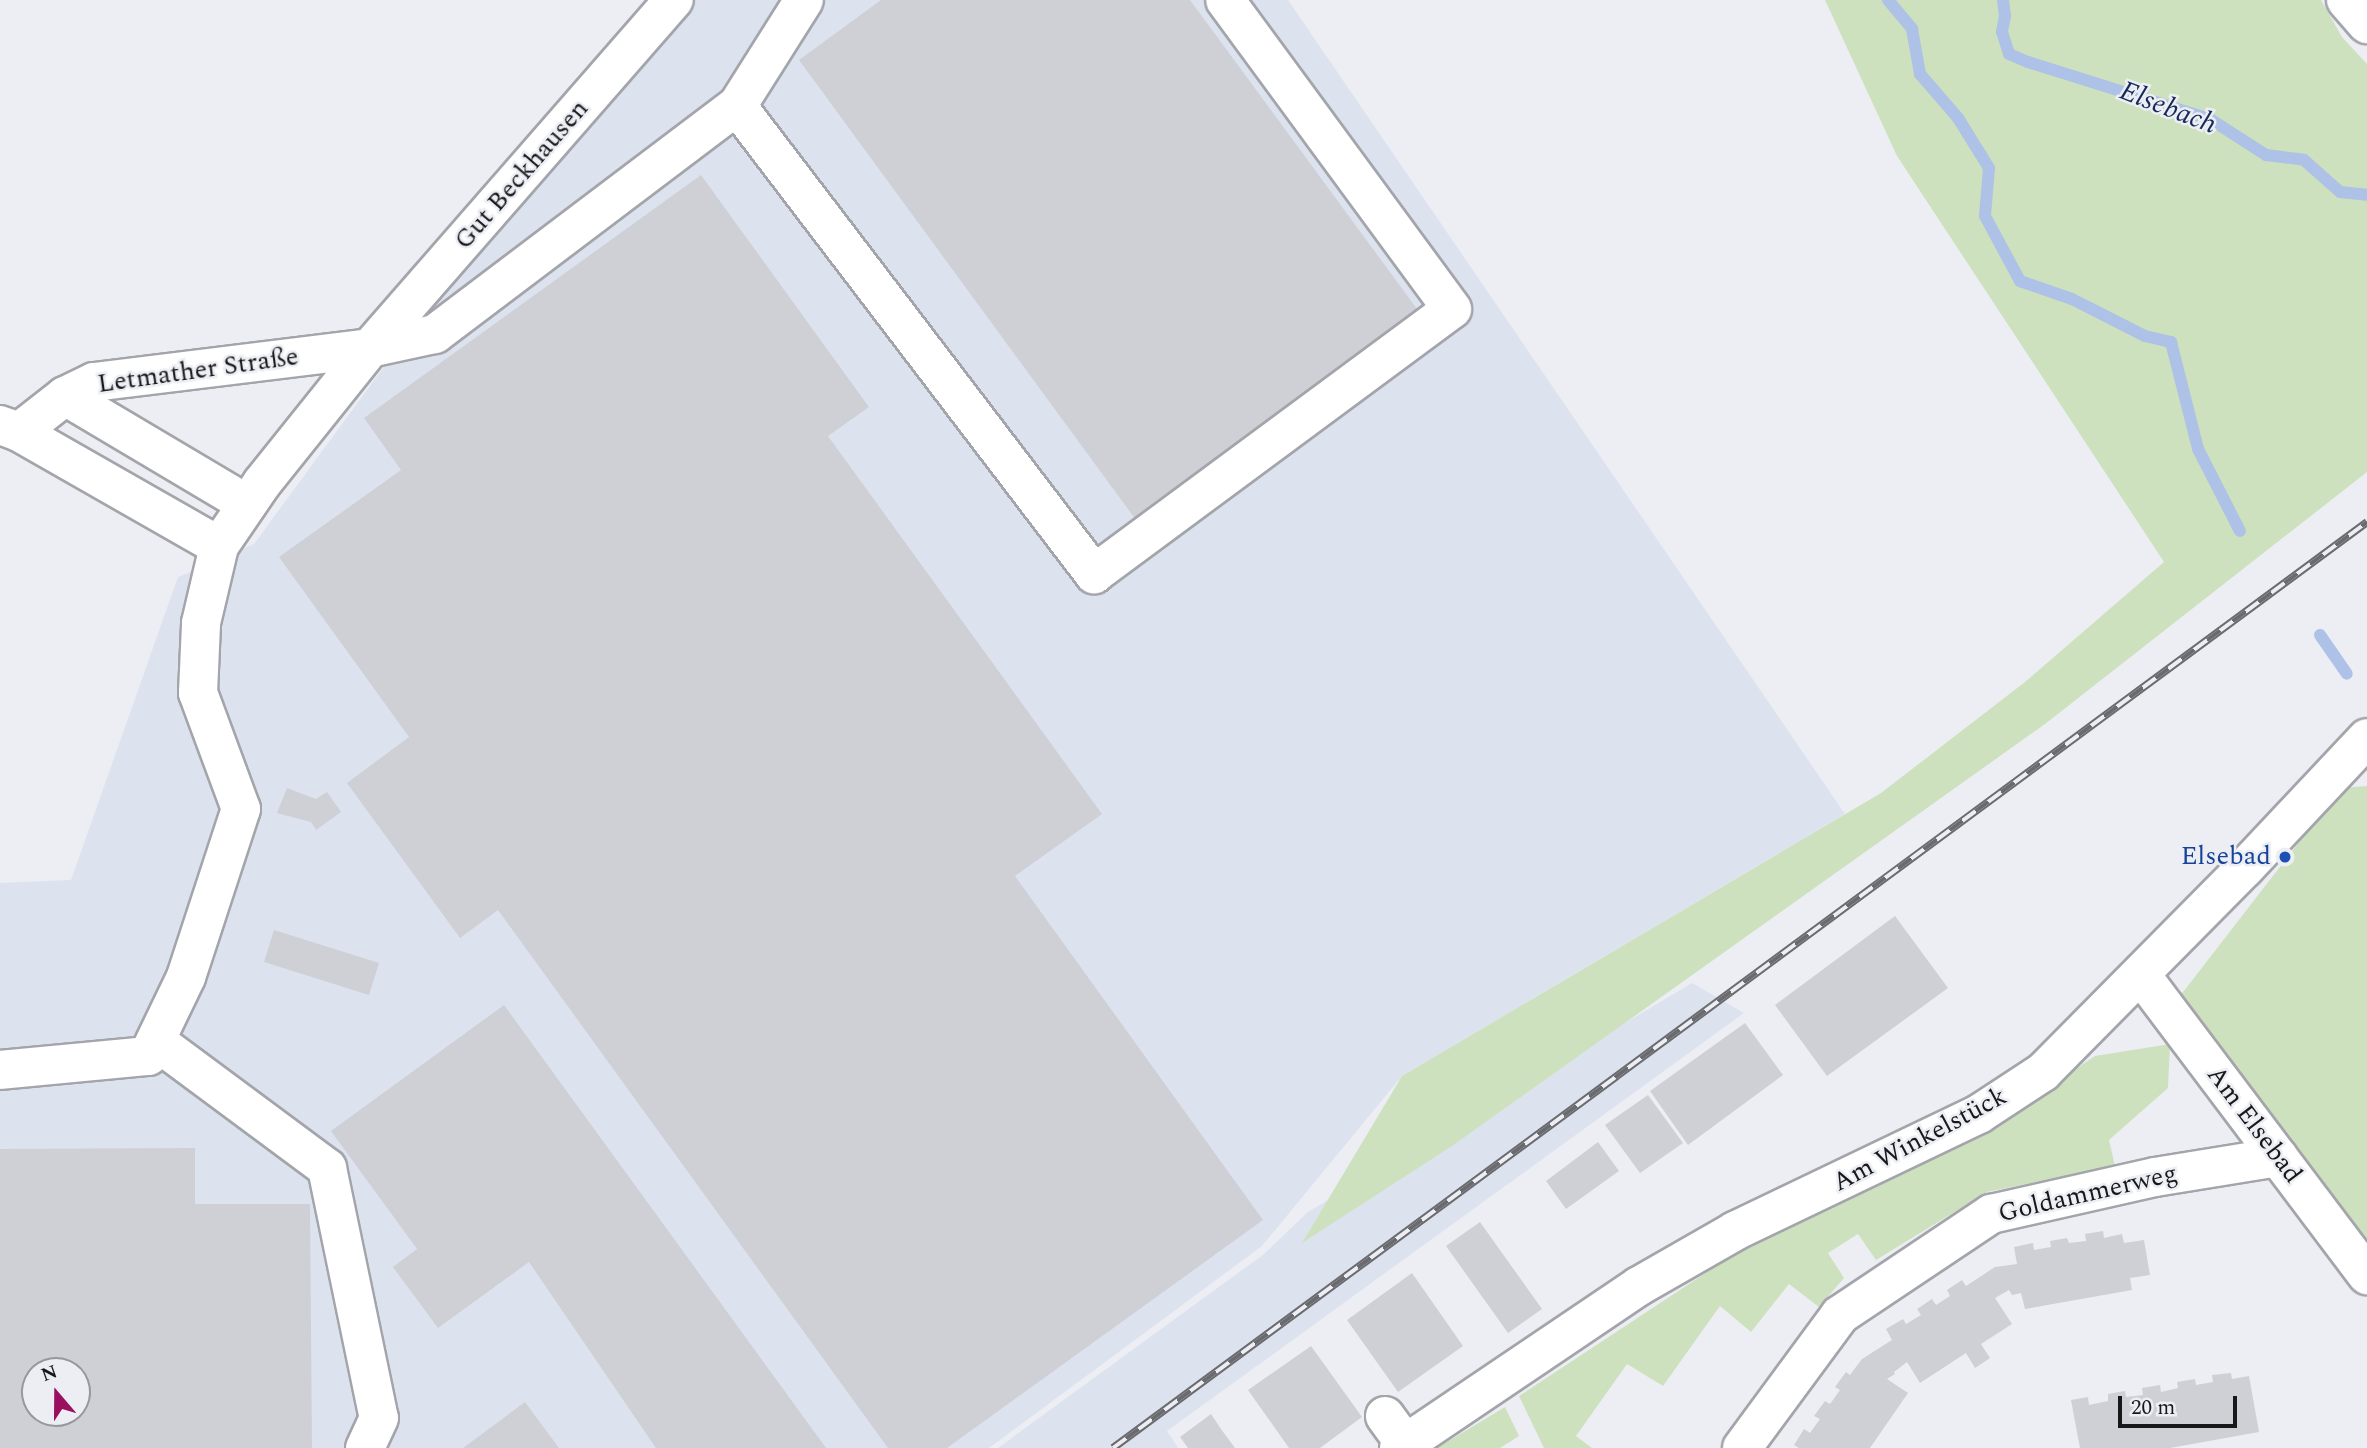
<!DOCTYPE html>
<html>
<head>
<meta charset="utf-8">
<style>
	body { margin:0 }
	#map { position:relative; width:2367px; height:1448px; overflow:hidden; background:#eceef4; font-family:Spectral,serif }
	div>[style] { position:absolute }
	.built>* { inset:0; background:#dde2ef }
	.green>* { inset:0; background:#cee1be }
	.stream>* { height:12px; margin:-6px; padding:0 6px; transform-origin:6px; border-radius:6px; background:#aec1e6 }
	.building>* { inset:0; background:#ced0d6 }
	.roads { filter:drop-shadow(2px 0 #a3a5ab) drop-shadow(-2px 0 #a3a5ab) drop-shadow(0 2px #a3a5ab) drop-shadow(0 -2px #a3a5ab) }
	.minor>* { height:38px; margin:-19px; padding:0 19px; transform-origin:19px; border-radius:19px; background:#fff }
	.rail>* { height:8px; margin-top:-4px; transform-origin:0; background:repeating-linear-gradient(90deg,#eceef4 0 16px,#6a6b6f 0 32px); box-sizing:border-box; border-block:2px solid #6a6b6f }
	.dots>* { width:19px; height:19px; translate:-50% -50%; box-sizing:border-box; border:4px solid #eceef4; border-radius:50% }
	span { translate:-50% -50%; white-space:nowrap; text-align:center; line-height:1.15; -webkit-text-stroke:5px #eceef4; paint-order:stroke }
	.street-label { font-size:26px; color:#17181a }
	.transit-label { font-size:26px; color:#164399 }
	.right { translate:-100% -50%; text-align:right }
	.water-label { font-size:28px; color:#162a58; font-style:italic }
	.north { position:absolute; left:21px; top:1357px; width:70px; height:70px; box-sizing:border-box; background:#eceef4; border:2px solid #97989d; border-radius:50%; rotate:340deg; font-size:19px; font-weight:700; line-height:28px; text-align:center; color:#17181a }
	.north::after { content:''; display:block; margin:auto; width:24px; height:32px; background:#9b0f5f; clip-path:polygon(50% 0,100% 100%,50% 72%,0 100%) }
	.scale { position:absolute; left:2118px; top:1396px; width:119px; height:32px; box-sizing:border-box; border:4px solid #17181a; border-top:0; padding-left:9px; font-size:21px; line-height:24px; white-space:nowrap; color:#17181a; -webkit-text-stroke:5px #eceef4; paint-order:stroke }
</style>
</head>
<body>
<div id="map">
	<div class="built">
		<i style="clip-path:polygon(evenodd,689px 0,1288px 0,1845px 814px,1402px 1076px,1262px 1246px,989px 1448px,0 1448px,0 883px,71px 880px,178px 577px,254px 544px,444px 285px,689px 0,35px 1371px,77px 1371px,77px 1413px,35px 1413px,35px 1371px)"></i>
		<i style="clip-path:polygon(1692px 983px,1744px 1013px,1167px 1431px,1178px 1448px,998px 1448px,1264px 1254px,1308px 1212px)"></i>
	</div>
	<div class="green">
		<i style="clip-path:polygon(1825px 0,2321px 0,2342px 37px,2367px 64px,2367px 472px,2045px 724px,1452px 1146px,1302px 1243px,1402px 1076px,1881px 793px,2025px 682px,2164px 562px,1897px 156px)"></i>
		<i style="clip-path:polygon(2367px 786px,2367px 1261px,2173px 1005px,2341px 788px)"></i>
		<i style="clip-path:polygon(2170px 1044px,2168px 1088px,2109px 1140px,2115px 1166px,1987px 1192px,1876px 1260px,1858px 1234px,1828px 1253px,1844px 1278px,1819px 1307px,1789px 1284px,1751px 1332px,1720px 1306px,1663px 1386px,1627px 1364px,1576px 1436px,1592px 1448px,1544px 1448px,1519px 1396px,1727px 1259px,1979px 1134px,2095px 1056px)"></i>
		<i style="clip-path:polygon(1505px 1407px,1519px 1436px,1500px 1448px,1437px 1448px)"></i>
	</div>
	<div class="stream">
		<i style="left:1888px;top:0;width:38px;rotate:50deg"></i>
		<i style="left:1912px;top:29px;width:46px;rotate:79.9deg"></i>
		<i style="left:1920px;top:74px;width:58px;rotate:49.2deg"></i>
		<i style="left:1958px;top:118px;width:59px;rotate:58.2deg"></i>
		<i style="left:1989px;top:168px;width:48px;rotate:94.8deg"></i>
		<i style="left:1985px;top:216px;width:74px;rotate:61.7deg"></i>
		<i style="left:2020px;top:281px;width:55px;rotate:19.1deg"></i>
		<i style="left:2072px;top:299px;width:82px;rotate:26.9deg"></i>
		<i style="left:2145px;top:336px;width:27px;rotate:13deg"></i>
		<i style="left:2171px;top:342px;width:110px;rotate:75.8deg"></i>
		<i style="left:2198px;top:449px;width:92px;rotate:62.9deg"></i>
		<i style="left:2003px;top:0;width:16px;rotate:83deg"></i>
		<i style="left:2005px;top:16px;width:16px;rotate:101deg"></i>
		<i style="left:2002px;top:32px;width:23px;rotate:72deg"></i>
		<i style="left:2009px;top:54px;width:21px;rotate:23deg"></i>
		<i style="left:2028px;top:62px;width:191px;rotate:17.4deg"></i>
		<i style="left:2210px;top:119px;width:67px;rotate:32.7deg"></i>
		<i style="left:2266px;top:155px;width:38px;rotate:7deg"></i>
		<i style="left:2304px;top:160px;width:48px;rotate:41.6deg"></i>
		<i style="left:2340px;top:192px;width:27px;rotate:6deg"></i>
		<i style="left:2320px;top:635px;width:47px;rotate:55.3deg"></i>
	</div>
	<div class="building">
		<i style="clip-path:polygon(881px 0,1190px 0,1420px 313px,1136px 520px,799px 60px)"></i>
		<i style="clip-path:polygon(701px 175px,869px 407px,828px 436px,1102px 814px,1015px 876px,1263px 1220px,947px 1448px,888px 1448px,498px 910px,460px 938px,347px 783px,409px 737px,279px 557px,401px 470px,364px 418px)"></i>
		<i style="clip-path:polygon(287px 788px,316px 799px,327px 792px,341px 812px,316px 830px,311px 822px,277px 813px)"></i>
		<i style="clip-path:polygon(1895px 916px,1948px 988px,1827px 1076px,1775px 1005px)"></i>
		<i style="clip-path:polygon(274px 930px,379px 963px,369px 995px,264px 962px)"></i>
		<i style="clip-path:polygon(504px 1005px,826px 1448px,656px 1448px,529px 1262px,438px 1328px,393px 1267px,417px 1249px,331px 1131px)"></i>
		<i style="clip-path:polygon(1745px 1023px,1783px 1075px,1688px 1145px,1650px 1091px)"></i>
		<i style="clip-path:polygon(1648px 1095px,1683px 1143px,1640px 1173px,1605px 1125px)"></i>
		<i style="clip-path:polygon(1598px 1142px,1619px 1171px,1566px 1209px,1546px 1181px)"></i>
		<i style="clip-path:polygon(evenodd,195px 1148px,195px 1204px,310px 1204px,312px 1448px,0 1448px,0 1149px,195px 1148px,35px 1371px,77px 1371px,77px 1413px,35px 1413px,35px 1371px)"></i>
		<i style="clip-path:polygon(1480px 1222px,1542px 1309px,1508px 1333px,1446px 1246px)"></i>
		<i style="clip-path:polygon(2103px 1231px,2104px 1238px,2122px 1234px,2124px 1243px,2144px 1240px,2150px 1275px,2130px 1278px,2132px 1290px,2025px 1309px,2021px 1293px,2012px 1295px,2009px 1290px,1995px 1298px,2012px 1324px,1981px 1344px,1990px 1358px,1975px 1368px,1966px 1353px,1920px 1383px,1907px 1362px,1894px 1372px,1895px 1374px,1887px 1379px,1908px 1393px,1870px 1448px,1799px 1448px,1794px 1445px,1804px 1429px,1810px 1433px,1820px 1419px,1814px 1416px,1825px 1401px,1830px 1404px,1840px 1390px,1835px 1387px,1846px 1372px,1850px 1375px,1862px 1359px,1892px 1340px,1886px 1329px,1903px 1319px,1906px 1324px,1921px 1315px,1917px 1309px,1932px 1299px,1936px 1305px,1950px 1296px,1947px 1290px,1962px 1280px,1966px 1286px,1995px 1267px,2017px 1264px,2014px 1247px,2033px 1243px,2034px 1250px,2051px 1247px,2050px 1241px,2067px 1238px,2069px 1243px,2086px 1241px,2085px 1234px)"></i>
		<i style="clip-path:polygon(1412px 1273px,1463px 1346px,1398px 1392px,1347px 1320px)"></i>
		<i style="clip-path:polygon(1311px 1346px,1362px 1417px,1320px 1448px,1289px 1448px,1248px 1390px)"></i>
		<i style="clip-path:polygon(2231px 1373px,2232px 1379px,2249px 1376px,2259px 1432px,2170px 1448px,2080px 1448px,2071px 1400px,2088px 1397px,2089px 1405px,2108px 1401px,2108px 1394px,2125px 1391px,2126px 1397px,2143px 1395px,2142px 1388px,2160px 1385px,2161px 1392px,2178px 1388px,2177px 1382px,2195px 1379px,2196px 1385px,2213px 1382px,2212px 1375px)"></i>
		<i style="clip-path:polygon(525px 1402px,559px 1448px,463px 1448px)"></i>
		<i style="clip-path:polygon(1211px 1414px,1221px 1429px,1235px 1448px,1188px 1448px,1180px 1437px)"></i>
	</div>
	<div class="roads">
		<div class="minor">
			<i style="left:2346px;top:0;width:32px;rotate:49deg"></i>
			<i style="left:737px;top:106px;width:589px;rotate:52.66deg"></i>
			<i style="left:1094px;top:574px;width:445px;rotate:-36.5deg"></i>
			<i style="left:1452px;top:309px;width:383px;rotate:-126.3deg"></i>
			<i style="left:65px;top:396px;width:212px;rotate:30.7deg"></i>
			<i style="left:0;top:425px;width:20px;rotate:20deg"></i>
			<i style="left:19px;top:432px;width:58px;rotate:-38deg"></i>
			<i style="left:65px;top:396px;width:32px;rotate:-26deg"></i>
			<i style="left:94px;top:382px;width:278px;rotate:-7deg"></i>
			<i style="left:370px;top:348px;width:66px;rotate:-12.2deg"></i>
			<i style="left:435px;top:334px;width:378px;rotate:-37.1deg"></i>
			<i style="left:737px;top:106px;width:125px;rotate:-57.7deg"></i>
			<i style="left:19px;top:432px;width:230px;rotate:29.7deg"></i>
			<i style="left:2141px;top:975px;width:376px;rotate:53deg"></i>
			<i style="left:156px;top:1041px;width:213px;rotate:36.6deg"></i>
			<i style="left:327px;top:1168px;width:255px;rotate:78.3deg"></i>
			<i style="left:379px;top:1418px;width:33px;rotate:115deg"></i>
			<i style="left:0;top:1070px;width:149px;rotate:-5.4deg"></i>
			<i style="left:148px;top:1056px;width:88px;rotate:-64.3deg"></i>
			<i style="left:186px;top:977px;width:177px;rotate:-71.9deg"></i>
			<i style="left:241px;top:809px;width:124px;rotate:-110.3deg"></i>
			<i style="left:198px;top:693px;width:70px;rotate:-87.5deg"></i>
			<i style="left:201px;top:623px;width:79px;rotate:-76.8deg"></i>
			<i style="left:219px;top:546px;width:76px;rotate:-55.7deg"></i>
			<i style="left:262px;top:483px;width:173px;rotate:-51.3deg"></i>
			<i style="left:370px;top:348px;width:462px;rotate:-48.9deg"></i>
			<i style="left:1385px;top:1416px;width:34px;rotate:54deg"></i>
			<i style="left:1399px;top:1448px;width:290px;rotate:-34deg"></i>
			<i style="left:1639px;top:1286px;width:111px;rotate:-29.8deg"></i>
			<i style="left:1735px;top:1231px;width:271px;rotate:-25.6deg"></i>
			<i style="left:1979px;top:1114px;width:77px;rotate:-33.3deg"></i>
			<i style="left:2043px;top:1072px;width:287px;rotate:-45.3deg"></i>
			<i style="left:2245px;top:868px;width:178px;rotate:-46.8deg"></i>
			<i style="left:1742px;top:1448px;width:165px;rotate:-53.6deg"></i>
			<i style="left:1840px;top:1315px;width:182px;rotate:-33.8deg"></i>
			<i style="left:1991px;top:1214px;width:168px;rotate:-12.7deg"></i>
			<i style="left:2155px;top:1177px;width:125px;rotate:-9.2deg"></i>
		</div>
	</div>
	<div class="rail">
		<i style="left:1113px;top:1448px;width:1559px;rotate:-36.44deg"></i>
	</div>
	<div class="dots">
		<i style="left:2285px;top:857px;background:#1a4fb4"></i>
	</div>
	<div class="street-label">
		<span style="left:522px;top:175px;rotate:-49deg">Gut Beckhausen</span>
		<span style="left:198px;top:371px;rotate:-8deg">Letmather Straße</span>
		<span style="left:2254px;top:1125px;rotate:53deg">Am Elsebad</span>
		<span style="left:1920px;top:1140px;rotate:-28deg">Am Winkelstück</span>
		<span style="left:2088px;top:1194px;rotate:-13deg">Goldammerweg</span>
	</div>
	<div class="transit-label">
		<span class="right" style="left:2271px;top:857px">Elsebad</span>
	</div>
	<div class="water-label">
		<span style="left:2168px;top:108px;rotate:21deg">Elsebach</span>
	</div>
	<div class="north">N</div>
	<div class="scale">20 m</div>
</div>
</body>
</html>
